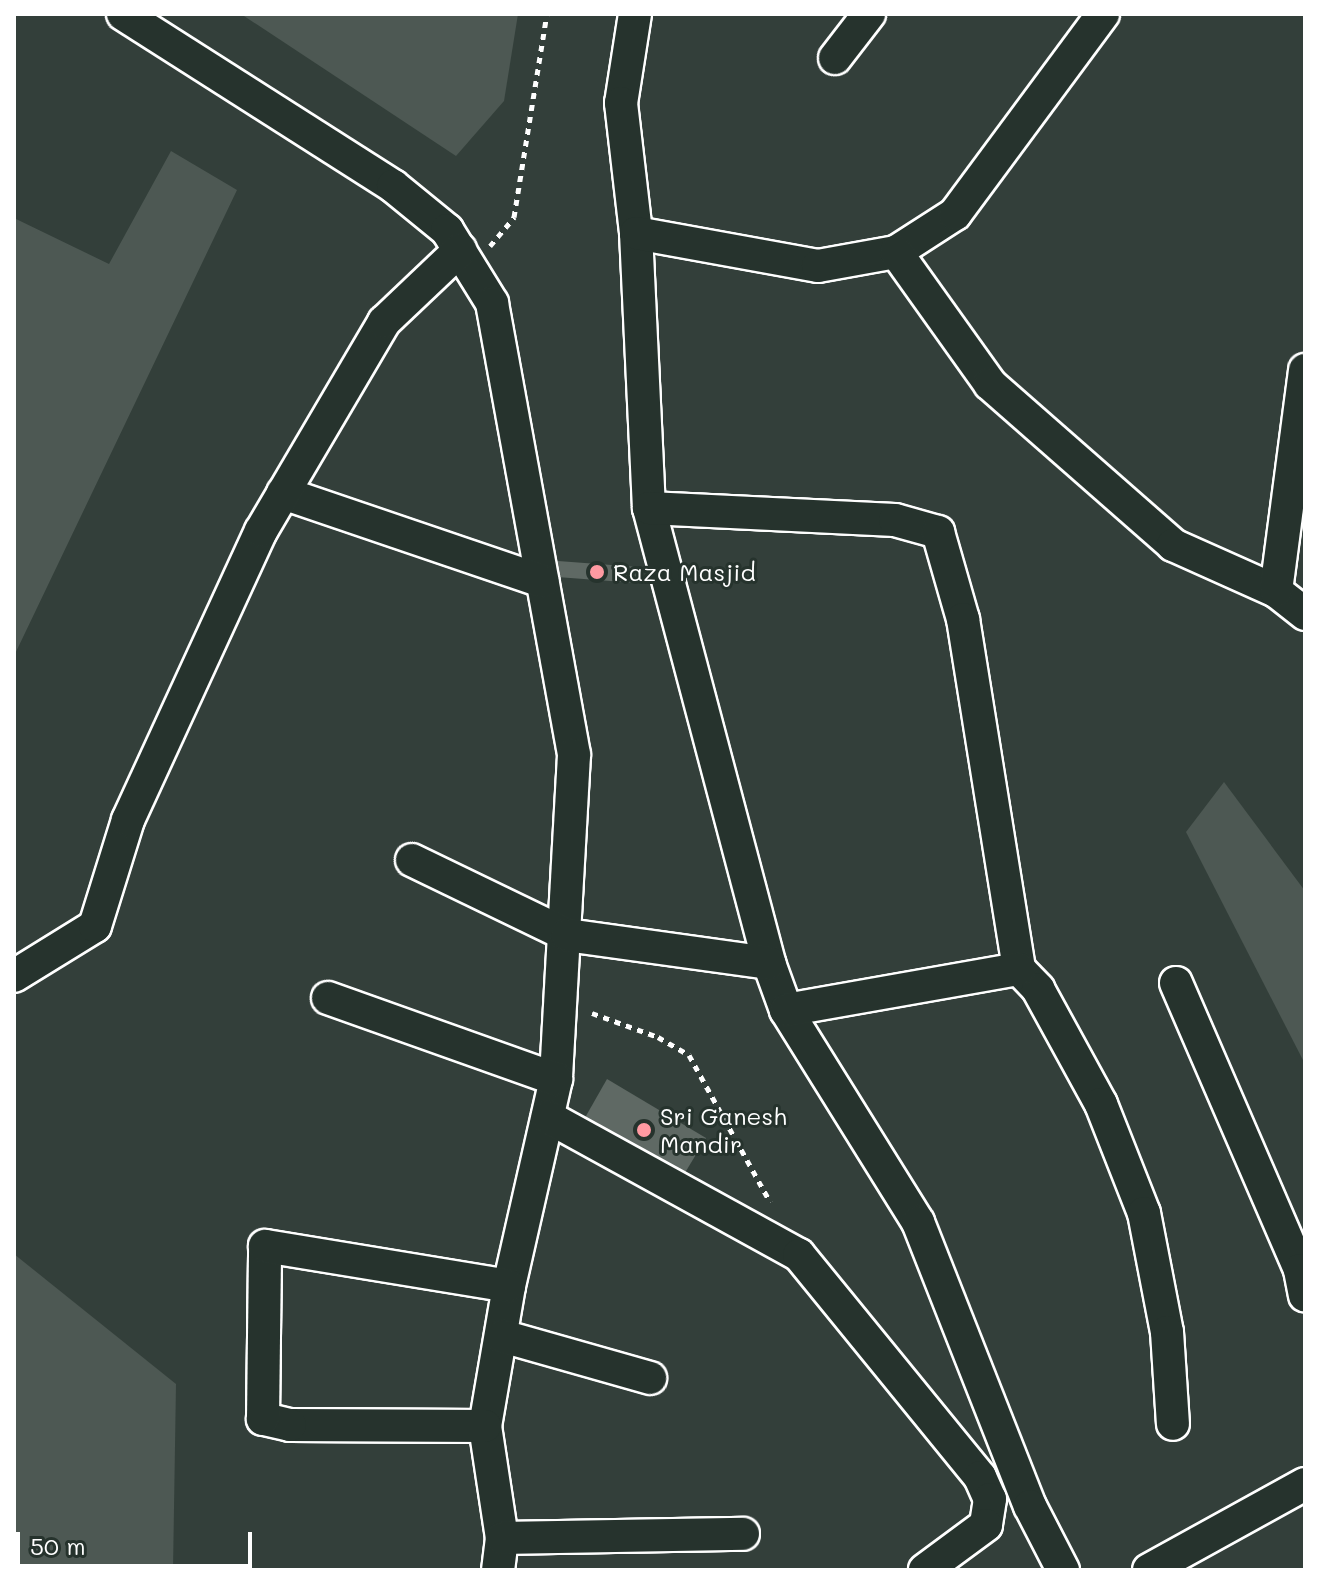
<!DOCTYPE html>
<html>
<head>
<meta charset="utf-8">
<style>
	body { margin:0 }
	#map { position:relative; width:1319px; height:1584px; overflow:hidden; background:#333f3a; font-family:Mali,sans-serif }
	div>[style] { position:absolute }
	.green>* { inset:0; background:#4d5853 }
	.building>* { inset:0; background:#5f6964 }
	.path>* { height:5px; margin-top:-2.5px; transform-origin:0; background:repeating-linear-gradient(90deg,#fff 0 6px,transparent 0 12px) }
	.roads { filter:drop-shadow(2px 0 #fff) drop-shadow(-2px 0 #fff) drop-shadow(0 2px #fff) drop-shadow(0 -2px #fff) }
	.street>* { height:32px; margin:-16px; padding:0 16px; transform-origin:16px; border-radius:16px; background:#26332d }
	.dots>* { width:22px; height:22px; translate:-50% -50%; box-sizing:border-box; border:4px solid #26332d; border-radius:50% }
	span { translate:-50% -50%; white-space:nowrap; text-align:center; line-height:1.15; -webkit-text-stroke:6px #26332d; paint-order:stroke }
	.poi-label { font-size:24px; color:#fff }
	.left { translate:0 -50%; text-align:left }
	.frame { position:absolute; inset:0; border:16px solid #fff; pointer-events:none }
	.scale { position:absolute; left:16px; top:1532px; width:236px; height:36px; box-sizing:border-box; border:4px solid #fff; border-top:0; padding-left:10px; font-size:24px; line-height:28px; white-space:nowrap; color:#fff; -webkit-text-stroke:6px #26332d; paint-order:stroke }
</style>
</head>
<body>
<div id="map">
	<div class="green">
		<i style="clip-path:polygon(241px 14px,518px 14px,504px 101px,456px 156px)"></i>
		<i style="clip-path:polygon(171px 151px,237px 190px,14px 656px,14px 218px,109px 264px)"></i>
		<i style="clip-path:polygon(1224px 782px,1305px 891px,1305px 1064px,1186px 832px)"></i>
		<i style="clip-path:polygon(14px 1254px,176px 1384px,173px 1570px,14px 1570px)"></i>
	</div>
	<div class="building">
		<i style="clip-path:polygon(558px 561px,638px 567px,637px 583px,557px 577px)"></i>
		<i style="clip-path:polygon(607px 1079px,706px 1138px,680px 1181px,582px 1123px)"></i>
	</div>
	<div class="path">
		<i style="left:490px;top:246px;width:38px;rotate:-50deg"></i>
		<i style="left:514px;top:217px;width:206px;rotate:-80.8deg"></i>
		<i style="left:592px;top:1013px;width:70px;rotate:20deg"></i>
		<i style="left:658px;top:1037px;width:36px;rotate:30deg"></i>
		<i style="left:689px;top:1055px;width:168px;rotate:61.1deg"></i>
	</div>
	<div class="roads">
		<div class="street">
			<i style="left:123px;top:14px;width:320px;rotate:32.5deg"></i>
			<i style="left:393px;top:186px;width:70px;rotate:39.2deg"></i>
			<i style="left:447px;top:230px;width:86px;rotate:58.3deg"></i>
			<i style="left:492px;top:303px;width:459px;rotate:79.7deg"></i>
			<i style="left:574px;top:755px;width:324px;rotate:93.2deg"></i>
			<i style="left:556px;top:1079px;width:212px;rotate:102.8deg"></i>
			<i style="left:509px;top:1286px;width:142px;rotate:99.7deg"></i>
			<i style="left:485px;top:1426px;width:113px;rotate:81.4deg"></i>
			<i style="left:502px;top:1538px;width:32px;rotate:97deg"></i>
			<i style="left:635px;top:14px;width:90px;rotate:98.9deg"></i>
			<i style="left:621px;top:103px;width:131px;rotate:83.4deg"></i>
			<i style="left:636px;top:233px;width:275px;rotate:87.3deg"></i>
			<i style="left:649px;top:508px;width:471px;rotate:75.2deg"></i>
			<i style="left:769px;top:963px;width:50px;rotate:70.1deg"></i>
			<i style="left:786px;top:1010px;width:250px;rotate:58.1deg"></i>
			<i style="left:918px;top:1222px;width:305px;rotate:68.5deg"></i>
			<i style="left:1030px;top:1506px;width:72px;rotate:62.7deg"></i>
			<i style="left:835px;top:58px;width:56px;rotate:-52.3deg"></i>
			<i style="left:636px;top:233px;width:185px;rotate:10.3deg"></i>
			<i style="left:818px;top:266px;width:79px;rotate:-10.2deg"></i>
			<i style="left:896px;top:252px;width:70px;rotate:-32.8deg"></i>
			<i style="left:955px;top:214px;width:249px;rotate:-53.5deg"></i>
			<i style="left:896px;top:252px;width:162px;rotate:54.5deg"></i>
			<i style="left:990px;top:384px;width:244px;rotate:41.3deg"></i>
			<i style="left:1173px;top:545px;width:113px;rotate:24.1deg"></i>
			<i style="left:1276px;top:591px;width:37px;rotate:38deg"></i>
			<i style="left:283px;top:493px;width:274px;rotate:18.8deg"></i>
			<i style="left:649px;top:508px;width:246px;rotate:2.8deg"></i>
			<i style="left:895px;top:520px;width:45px;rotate:15.6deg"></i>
			<i style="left:938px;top:532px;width:91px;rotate:74deg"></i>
			<i style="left:963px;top:619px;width:354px;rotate:80.9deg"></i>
			<i style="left:1019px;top:969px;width:28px;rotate:46deg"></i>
			<i style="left:1038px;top:989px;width:131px;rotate:61.3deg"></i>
			<i style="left:1101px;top:1104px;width:117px;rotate:68.5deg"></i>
			<i style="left:1144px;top:1213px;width:121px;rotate:79.1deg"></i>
			<i style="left:1167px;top:1332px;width:92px;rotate:86.3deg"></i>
			<i style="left:1276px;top:591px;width:223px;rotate:-82.5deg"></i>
			<i style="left:412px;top:860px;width:172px;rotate:25.8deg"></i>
			<i style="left:567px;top:935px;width:204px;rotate:7.9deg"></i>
			<i style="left:14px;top:976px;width:95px;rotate:-31.7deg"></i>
			<i style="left:95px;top:926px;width:111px;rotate:-72.7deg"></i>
			<i style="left:128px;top:820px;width:318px;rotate:-65.3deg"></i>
			<i style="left:261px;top:531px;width:243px;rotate:-59.5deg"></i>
			<i style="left:384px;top:322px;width:105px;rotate:-43.5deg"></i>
			<i style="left:1176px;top:983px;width:313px;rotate:66.6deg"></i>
			<i style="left:1300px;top:1270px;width:26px;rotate:79deg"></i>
			<i style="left:328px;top:998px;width:242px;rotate:19.6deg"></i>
			<i style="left:786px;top:1010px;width:237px;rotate:-10deg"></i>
			<i style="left:548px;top:1117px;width:286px;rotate:28.8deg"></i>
			<i style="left:799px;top:1255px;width:286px;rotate:50.8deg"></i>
			<i style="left:980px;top:1477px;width:24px;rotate:66deg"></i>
			<i style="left:990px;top:1499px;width:26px;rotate:99deg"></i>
			<i style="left:986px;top:1525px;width:76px;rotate:143.6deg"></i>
			<i style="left:502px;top:1336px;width:154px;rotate:15.8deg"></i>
			<i style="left:485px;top:1426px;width:195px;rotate:-179.7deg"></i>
			<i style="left:290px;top:1425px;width:28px;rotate:-167deg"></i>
			<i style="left:263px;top:1419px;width:173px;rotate:-89.3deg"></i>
			<i style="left:265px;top:1246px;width:247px;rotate:9.3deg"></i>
			<i style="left:502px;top:1538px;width:241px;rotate:-1deg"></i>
			<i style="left:1149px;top:1570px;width:178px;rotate:-28.9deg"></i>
		</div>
	</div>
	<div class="dots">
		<i style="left:597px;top:572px;background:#ff9aa2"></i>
		<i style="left:644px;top:1130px;background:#ff9aa2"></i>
	</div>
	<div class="poi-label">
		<span class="left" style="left:613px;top:572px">Raza Masjid</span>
		<span class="left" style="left:660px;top:1130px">Sri Ganesh<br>Mandir</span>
	</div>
	<div class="frame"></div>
	<div class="scale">50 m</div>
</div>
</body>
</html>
